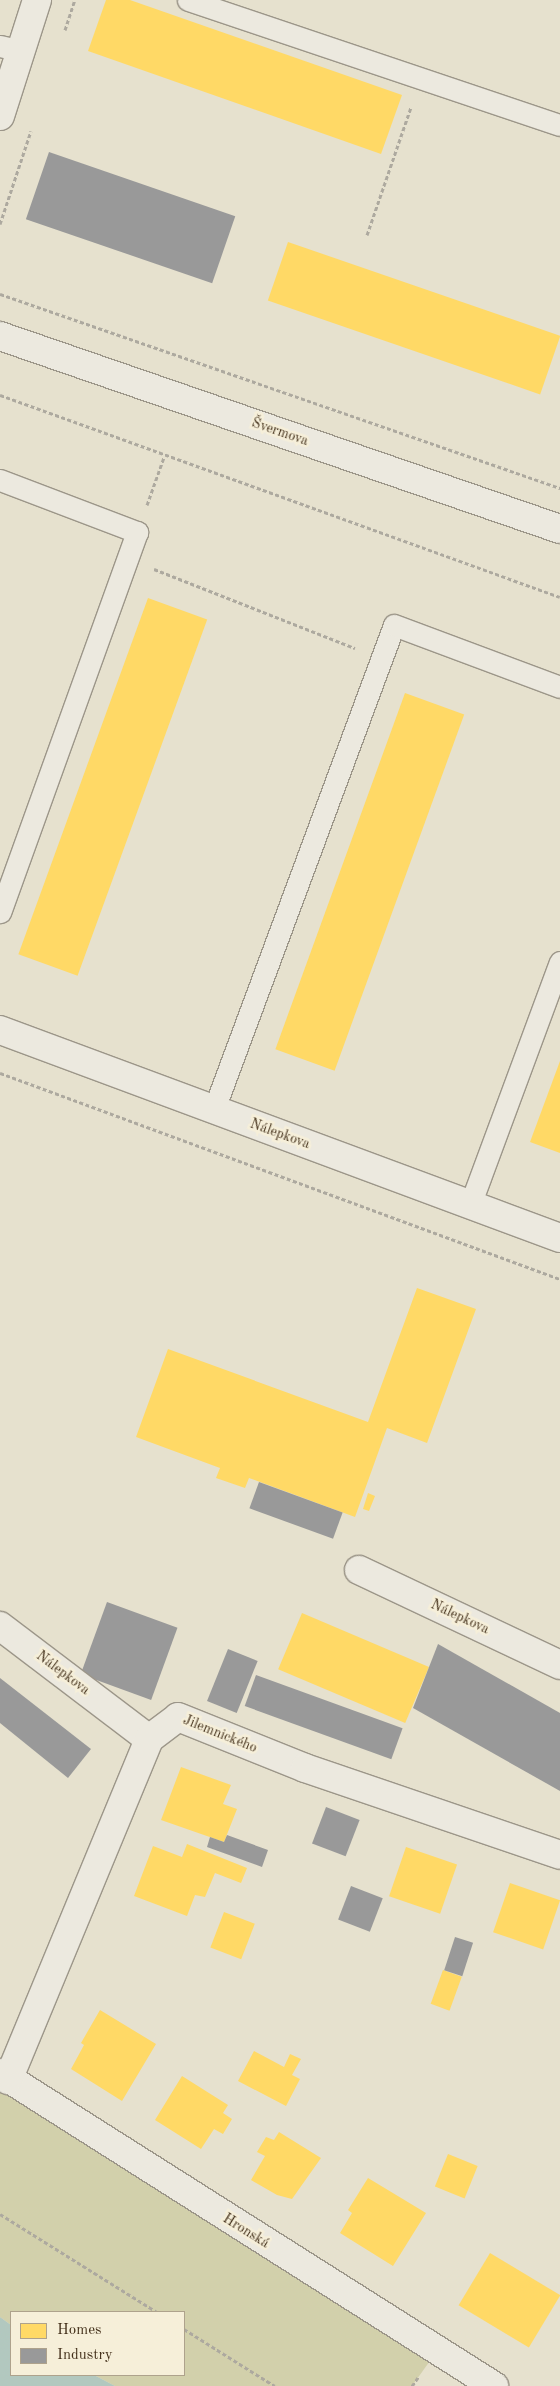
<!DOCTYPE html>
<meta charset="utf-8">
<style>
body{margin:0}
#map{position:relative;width:560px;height:2386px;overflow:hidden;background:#e6e1ce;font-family:"Old Standard TT",serif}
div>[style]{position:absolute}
.green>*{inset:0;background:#d2d0ab}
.water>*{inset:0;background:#b2c8bf}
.homes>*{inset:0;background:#ffd966;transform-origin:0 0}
.industry>*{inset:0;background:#999;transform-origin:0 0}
.path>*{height:3px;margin-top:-1.5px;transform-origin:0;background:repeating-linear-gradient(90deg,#ada99f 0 4px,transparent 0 6.5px)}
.roads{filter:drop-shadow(1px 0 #9c9689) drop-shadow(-1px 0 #9c9689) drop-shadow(0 1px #9c9689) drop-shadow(0 -1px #9c9689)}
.service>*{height:21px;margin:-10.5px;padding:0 10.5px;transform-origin:10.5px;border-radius:10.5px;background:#ece9df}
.minor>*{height:28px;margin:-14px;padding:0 14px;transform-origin:14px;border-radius:14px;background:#ece9df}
.tertiary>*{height:28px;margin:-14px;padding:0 14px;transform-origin:14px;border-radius:14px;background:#ece9df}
span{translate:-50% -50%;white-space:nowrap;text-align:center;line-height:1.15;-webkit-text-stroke:5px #f6efd9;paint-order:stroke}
.street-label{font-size:14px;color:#412e18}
.legend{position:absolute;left:10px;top:2311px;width:175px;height:65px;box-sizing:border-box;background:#f6efd9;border:1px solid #aea28c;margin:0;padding:6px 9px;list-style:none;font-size:15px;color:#412e18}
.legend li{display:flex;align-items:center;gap:10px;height:25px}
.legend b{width:25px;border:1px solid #aea28c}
</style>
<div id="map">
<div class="green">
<i style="clip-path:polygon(0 2073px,437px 2351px,412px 2386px,115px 2386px,94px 2375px,184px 2375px,184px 2312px,11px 2312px,11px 2325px,0 2317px)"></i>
</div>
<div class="water">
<i style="clip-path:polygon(0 2317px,11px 2325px,11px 2375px,94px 2375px,115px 2386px,0 2386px)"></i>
</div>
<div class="homes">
<i style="clip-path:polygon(106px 0,130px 0,402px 95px,381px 154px,88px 51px)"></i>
<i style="left:288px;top:242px;width:288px;height:62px;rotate:19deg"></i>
<i style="left:148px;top:598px;width:63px;height:379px;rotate:20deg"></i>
<i style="left:405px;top:693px;width:63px;height:379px;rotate:20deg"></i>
<i style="clip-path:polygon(560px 1061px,560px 1153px,530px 1142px)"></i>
<i style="clip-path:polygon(417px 1288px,476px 1309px,427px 1443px,387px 1428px,355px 1517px,249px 1478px,245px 1488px,216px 1478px,220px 1468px,136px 1437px,168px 1349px,368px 1422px)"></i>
<i style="clip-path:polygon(368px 1493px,375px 1496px,369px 1511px,363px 1509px)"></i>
<i style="left:302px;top:1613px;width:138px;height:61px;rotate:23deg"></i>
<i style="clip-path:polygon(181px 1767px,231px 1785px,223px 1804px,237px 1809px,224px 1842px,161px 1820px)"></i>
<i style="clip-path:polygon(187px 1844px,247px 1868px,241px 1883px,215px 1873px,205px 1897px,195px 1895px,187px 1916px,134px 1896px,153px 1846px,182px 1857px)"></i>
<i style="left:406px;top:1847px;width:54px;height:52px;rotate:19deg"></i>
<i style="left:510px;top:1883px;width:53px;height:52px;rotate:19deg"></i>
<i style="left:224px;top:1912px;width:33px;height:38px;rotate:21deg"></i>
<i style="left:443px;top:1970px;width:20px;height:36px;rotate:20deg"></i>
<i style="clip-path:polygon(100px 2010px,156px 2044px,122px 2101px,71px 2069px,84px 2045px,81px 2043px)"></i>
<i style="clip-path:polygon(254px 2051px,284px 2067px,290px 2054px,301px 2059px,292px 2075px,300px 2079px,286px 2106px,238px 2081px)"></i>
<i style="clip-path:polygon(182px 2076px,228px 2105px,223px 2113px,232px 2119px,223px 2134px,214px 2129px,201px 2149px,155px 2120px)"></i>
<i style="clip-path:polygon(279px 2132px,321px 2158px,292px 2199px,277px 2195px,251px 2180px,265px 2156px,257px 2152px,266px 2137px,274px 2140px)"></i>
<i style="left:448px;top:2154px;width:32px;height:35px;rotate:22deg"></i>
<i style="clip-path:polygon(368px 2178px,426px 2213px,393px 2266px,340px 2233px,352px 2213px,348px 2210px)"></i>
<i style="left:490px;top:2253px;width:82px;height:61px;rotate:31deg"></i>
</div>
<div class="industry">
<i style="left:49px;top:152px;width:197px;height:71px;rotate:19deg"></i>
<i style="left:259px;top:1482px;width:89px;height:28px;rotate:20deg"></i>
<i style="left:107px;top:1602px;width:75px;height:77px;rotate:20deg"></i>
<i style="clip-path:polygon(438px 1644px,560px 1713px,560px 1791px,413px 1708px)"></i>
<i style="left:228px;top:1649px;width:32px;height:56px;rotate:22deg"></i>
<i style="left:256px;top:1675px;width:156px;height:33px;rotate:20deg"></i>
<i style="clip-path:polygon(0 1678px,91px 1749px,68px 1778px,0 1723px)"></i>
<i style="left:326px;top:1807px;width:36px;height:39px;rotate:21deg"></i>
<i style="clip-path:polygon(227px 1835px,268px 1850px,262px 1867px,207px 1847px,210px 1837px,224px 1842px)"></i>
<i style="left:351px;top:1886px;width:34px;height:36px;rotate:21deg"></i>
<i style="left:455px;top:1937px;width:19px;height:35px;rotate:18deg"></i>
</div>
<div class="path">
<i style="left:65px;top:30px;width:32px;rotate:-72deg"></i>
<i style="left:0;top:224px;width:98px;rotate:-71.6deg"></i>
<i style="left:367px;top:235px;width:135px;rotate:-71deg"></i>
<i style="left:0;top:294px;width:593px;rotate:19.11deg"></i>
<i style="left:0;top:395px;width:595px;rotate:19.84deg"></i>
<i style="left:147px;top:505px;width:51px;rotate:-70.5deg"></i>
<i style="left:154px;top:569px;width:216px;rotate:21.5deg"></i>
<i style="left:0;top:1073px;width:597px;rotate:20.2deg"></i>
<i style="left:0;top:2214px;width:185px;rotate:32deg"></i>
<i style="left:184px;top:2329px;width:107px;rotate:32.1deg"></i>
<i style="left:412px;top:2386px;width:12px;rotate:-55deg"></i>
</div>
<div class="roads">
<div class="service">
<i style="left:188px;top:0;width:392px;rotate:18.6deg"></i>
<i style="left:0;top:46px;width:22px;rotate:13deg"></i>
<i style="left:0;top:480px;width:147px;rotate:20.8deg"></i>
<i style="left:137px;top:532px;width:404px;rotate:109.8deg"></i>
<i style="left:214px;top:1109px;width:516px;rotate:-69.6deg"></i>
<i style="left:394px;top:625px;width:177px;rotate:20.5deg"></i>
<i style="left:470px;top:1205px;width:259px;rotate:-69.7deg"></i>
</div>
<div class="minor">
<i style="left:0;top:116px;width:122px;rotate:-72.3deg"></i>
<i style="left:0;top:1030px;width:597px;rotate:20.38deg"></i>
<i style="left:359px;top:1570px;width:222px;rotate:25.3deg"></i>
<i style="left:0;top:1626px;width:187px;rotate:37.2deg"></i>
<i style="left:0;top:2073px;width:585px;rotate:32.36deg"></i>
<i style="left:8px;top:2080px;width:369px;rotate:-67.5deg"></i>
<i style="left:149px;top:1739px;width:36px;rotate:-37deg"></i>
<i style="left:178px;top:1717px;width:137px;rotate:21.9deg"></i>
<i style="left:305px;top:1768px;width:269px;rotate:18.8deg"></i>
</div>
<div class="tertiary">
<i style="left:0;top:336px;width:592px;rotate:19.02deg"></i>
</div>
</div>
<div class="street-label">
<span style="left:280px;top:432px;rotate:19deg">Švermova</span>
<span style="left:280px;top:1134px;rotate:20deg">Nálepkova</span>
<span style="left:460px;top:1617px;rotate:25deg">Nálepkova</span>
<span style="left:63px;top:1673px;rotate:37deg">Nálepkova</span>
<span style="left:220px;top:1734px;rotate:22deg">Jilemnického</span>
<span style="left:246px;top:2231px;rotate:32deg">Hronská</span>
</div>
<ul class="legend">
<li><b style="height:14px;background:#ffd966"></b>Homes</li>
<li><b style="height:14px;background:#999"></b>Industry</li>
</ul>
</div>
